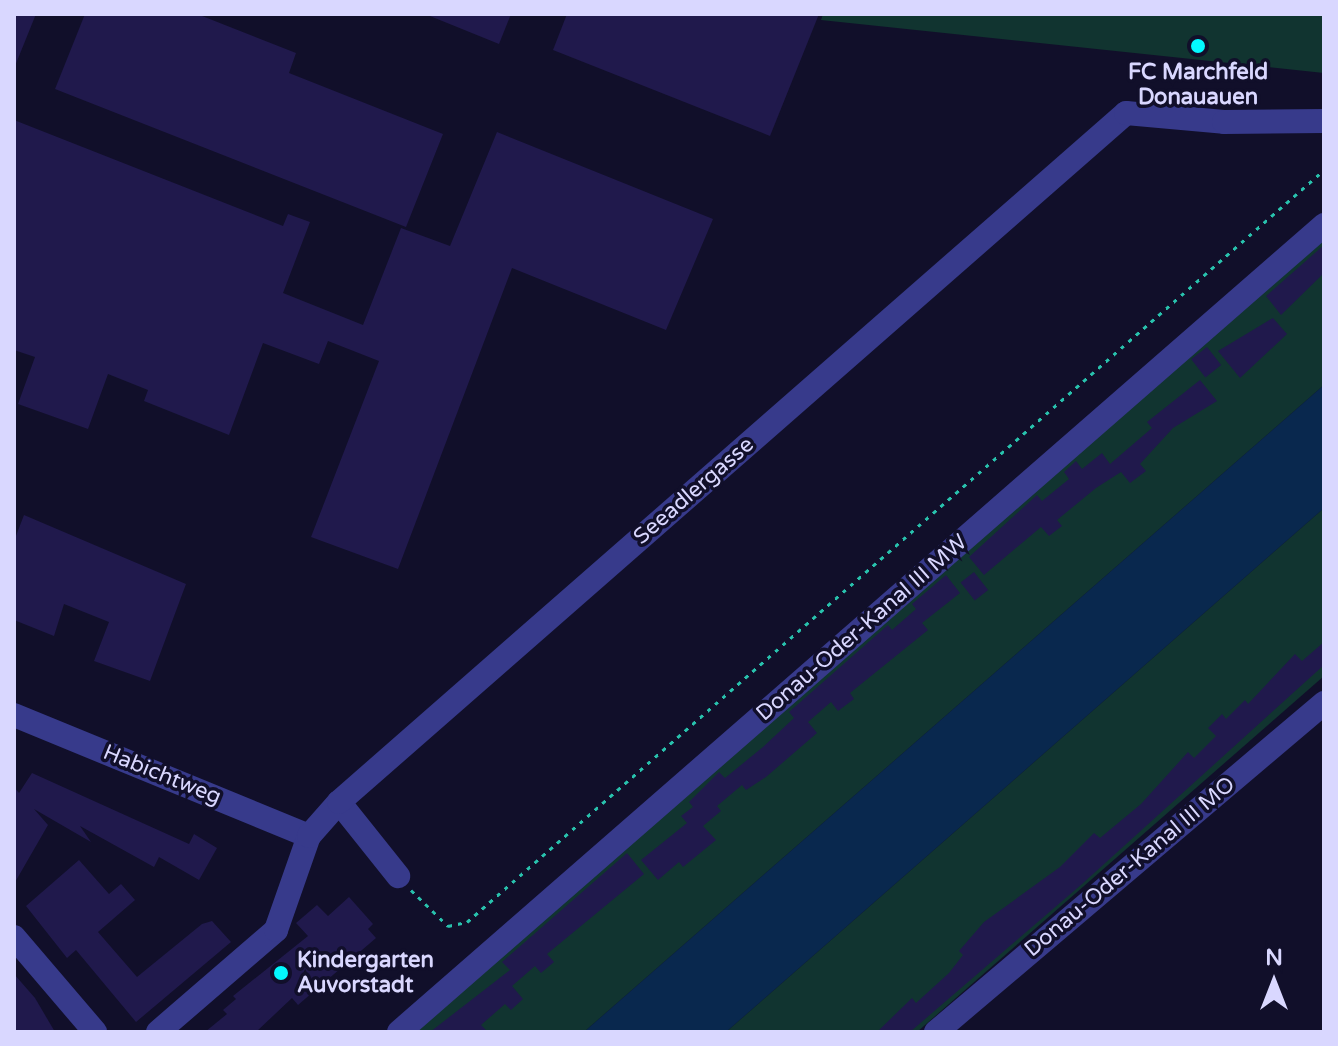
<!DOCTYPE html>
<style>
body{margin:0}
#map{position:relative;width:1338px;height:1046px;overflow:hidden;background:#110f2a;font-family:"Varela Round",sans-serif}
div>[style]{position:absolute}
.green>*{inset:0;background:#113430}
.water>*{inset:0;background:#09284e}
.building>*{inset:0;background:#20194c;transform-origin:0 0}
.path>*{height:3px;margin-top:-1.5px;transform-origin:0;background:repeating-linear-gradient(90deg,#28c2ad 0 4px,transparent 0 10px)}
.minor>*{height:24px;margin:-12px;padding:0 12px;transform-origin:12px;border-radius:12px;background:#373a8b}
.dots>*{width:22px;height:22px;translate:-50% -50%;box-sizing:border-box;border:4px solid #110f2a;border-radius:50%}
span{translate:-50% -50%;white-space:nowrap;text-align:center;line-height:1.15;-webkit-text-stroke:7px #110f2a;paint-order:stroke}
.poi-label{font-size:22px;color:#d9d7ff;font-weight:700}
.left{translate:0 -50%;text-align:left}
.street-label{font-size:22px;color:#d9d7ff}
.frame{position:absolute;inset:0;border:16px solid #d9d7ff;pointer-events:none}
.north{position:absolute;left:1234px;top:942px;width:80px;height:80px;-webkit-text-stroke:6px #110f2a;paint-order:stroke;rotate:0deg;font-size:22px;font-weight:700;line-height:32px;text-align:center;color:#d9d7ff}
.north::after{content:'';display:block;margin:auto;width:28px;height:36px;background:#d9d7ff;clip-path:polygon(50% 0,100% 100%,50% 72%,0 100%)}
</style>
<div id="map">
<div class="green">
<i style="clip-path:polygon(823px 14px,1324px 14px,1324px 73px,821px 20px)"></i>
<i style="clip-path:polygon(1324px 235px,1324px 385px,584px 1032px,411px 1032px)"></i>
<i style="clip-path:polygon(1324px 508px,1324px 676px,917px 1032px,726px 1032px)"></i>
</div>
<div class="water">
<i style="clip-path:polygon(1324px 385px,1324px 508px,726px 1032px,584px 1032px)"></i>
</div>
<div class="building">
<i style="clip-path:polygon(14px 14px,36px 14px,15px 66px,14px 66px)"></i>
<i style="clip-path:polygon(85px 14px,197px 14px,296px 53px,289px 73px,443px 134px,406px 227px,55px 89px)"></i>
<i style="clip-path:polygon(425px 14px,511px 14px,499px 44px)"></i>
<i style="clip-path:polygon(567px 14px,819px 14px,770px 136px,553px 50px)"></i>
<i style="clip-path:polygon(14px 120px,283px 226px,288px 214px,310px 222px,283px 293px,363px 325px,401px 228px,450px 246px,497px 132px,713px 219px,666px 330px,512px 268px,398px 569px,311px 537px,379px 361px,328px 341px,319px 364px,263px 343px,229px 435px,144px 401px,148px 390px,108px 374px,88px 429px,18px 404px,35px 357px,14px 350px)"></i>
<i style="clip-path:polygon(1324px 245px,1324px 273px,1281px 315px,1266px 296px)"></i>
<i style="clip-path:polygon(1273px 318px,1287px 334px,1240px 378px,1218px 351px)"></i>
<i style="left:1207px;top:347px;width:23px;height:20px;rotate:52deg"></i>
<i style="clip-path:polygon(1200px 380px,1217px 401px,1173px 428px,1140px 464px,1146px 471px,1130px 483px,1121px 472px,1096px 488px,1057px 520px,1062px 526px,1049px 536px,1041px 527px,984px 575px,969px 557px,1037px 495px,1042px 501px,1069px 479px,1064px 472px,1076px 461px,1082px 469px,1102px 453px,1110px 464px,1152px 428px,1147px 422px)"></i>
<i style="clip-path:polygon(24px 515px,186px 584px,150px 681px,94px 661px,109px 622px,64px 604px,54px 636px,14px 620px,14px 541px)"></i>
<i style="left:974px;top:572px;width:23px;height:17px;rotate:52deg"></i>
<i style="clip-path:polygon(946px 575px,960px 593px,922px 623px,928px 630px,850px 693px,854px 699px,838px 711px,831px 702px,808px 722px,817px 733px,766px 777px,746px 790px,742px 785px,717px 806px,721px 811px,703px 826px,716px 840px,683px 867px,679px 862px,658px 880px,641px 860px,687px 823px,681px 816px,693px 807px,689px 802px,719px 772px,725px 778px,763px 747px,794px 718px,789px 712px,888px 625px,892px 630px,916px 609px,912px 604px)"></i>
<i style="clip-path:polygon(1324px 642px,1324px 665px,1082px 884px,910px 1032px,877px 1032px,912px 998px,916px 1003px,949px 973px,963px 955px,959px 951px,984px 922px,1060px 867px,1094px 833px,1100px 838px,1141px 804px,1188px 752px,1194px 758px,1216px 736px,1208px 728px,1222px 714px,1226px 719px,1245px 700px,1248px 704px,1295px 654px,1302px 661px)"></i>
<i style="clip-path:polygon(32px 773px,189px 844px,194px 834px,217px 848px,199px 880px,159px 857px,154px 867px,80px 826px,91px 842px,34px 809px,48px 825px,14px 884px,14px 787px,19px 793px)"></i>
<i style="clip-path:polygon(627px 853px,644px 874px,547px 954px,554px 962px,541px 973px,535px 966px,512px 986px,523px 999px,511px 1010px,505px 1004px,481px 1025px,488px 1032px,430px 1032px,510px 970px,502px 962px)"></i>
<i style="clip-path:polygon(79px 860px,109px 894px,121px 884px,135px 900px,98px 932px,137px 977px,202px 924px,212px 921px,231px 942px,136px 1022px,76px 950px,67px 958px,26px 906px)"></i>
<i style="clip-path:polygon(349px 897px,373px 924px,368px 929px,376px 938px,298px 1005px,292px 998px,256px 1032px,205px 1032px,227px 1014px,223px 1010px,236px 999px,233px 996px,308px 936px,296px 923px,317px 905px,328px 916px)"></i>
<i style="clip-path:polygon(14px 974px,35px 998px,55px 1032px,14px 1032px)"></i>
</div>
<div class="path">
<i style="left:411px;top:890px;width:52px;rotate:44.2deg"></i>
<i style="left:448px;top:926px;width:19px;rotate:-12deg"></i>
<i style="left:467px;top:922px;width:1140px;rotate:-41.27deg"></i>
</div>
<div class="minor">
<i style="left:14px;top:715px;width:319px;rotate:22.3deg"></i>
<i style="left:339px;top:802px;width:95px;rotate:51.4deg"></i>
<i style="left:14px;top:937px;width:125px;rotate:49.5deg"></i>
<i style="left:158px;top:1032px;width:156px;rotate:-40.8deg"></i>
<i style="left:276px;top:930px;width:100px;rotate:-70.7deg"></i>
<i style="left:309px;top:836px;width:45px;rotate:-48.6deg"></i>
<i style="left:339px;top:802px;width:1046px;rotate:-41.2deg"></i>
<i style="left:1126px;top:113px;width:98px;rotate:5.2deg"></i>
<i style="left:1224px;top:122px;width:100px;rotate:-0.6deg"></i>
<i style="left:399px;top:1032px;width:1228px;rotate:-41.1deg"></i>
<i style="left:936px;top:1032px;width:509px;rotate:-40.3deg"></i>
</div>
<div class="dots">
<i style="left:1198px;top:46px;background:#03f9ff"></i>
<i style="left:281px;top:973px;background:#03f9ff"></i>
</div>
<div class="poi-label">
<span style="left:1198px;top:85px">FC Marchfeld<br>Donauauen</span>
<span class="left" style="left:297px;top:973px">Kindergarten<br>Auvorstadt</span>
</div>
<div class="street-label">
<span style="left:694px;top:491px;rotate:-41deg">Seeadlergasse</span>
<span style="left:862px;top:628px;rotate:-41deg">Donau-Oder-Kanal III MW</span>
<span style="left:162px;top:775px;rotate:22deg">Habichtweg</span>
<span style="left:1130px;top:867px;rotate:-40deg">Donau-Oder-Kanal III MO</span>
</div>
<div class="frame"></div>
<div class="north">N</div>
</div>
